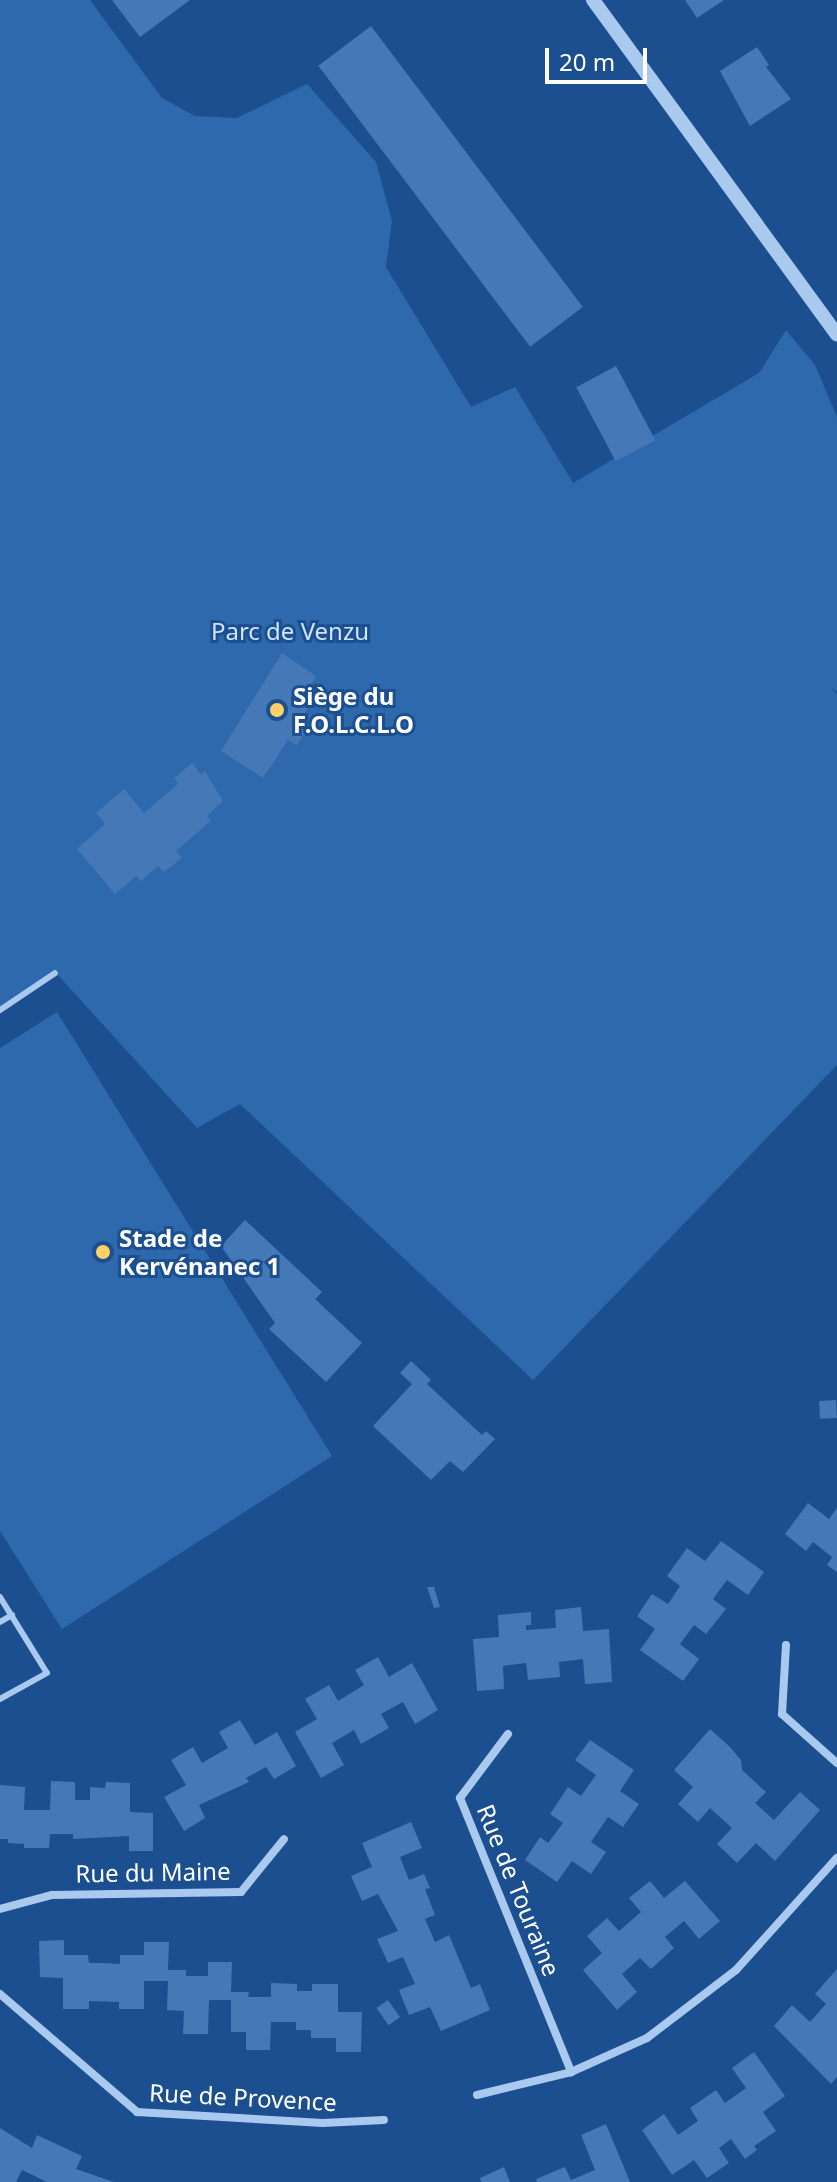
<!DOCTYPE html>
<meta charset="utf-8">
<style>
body{margin:0}
#map{position:relative;width:837px;height:2182px;overflow:hidden;background:#1b4f8f;font-family:"Noto Sans",sans-serif}
div>[style]{position:absolute}
.green>*{inset:0;background:#2e69ad}
.building>*{inset:0;background:#4478b7;transform-origin:0 0}
.service>*{height:6px;margin:-3px;padding:0 3px;transform-origin:3px;border-radius:3px;background:#a9c9ee}
.minor>*{height:8px;margin:-4px;padding:0 4px;transform-origin:4px;border-radius:4px;background:#a9c9ee}
.tertiary>*{height:14px;margin:-7px;padding:0 7px;transform-origin:7px;border-radius:7px;background:#a9c9ee}
.dots>*{width:22px;height:22px;translate:-50% -50%;box-sizing:border-box;border:4px solid #1b4f8f;border-radius:50%}
span{translate:-50% -50%;white-space:nowrap;text-align:center;line-height:1.15;-webkit-text-stroke:6px #1b4f8f;paint-order:stroke}
.park-label{font-size:24px;color:#cfe3fa}
.poi-label{font-size:24px;color:#fff;font-weight:700}
.left{translate:0 -50%;text-align:left}
.street-label{font-size:24px;color:#fff}
.scale{position:absolute;left:545px;top:48px;width:102px;height:36px;box-sizing:border-box;border:4px solid #fff;border-top:0;padding-left:10px;font-size:24px;line-height:28px;white-space:nowrap;color:#fff;-webkit-text-stroke:6px #1b4f8f;paint-order:stroke}
</style>
<div id="map">
<div class="green">
<i style="clip-path:polygon(0 0,90px 0,162px 98px,195px 116px,237px 118px,307px 84px,376px 162px,392px 221px,386px 267px,471px 407px,515px 387px,573px 483px,759px 373px,786px 330px,815px 365px,837px 417px,837px 692px,831px 688px,837px 694px,837px 1065px,533px 1380px,240px 1104px,197px 1128px,56px 973px,0 1010px)"></i>
<i style="clip-path:polygon(57px 1012px,332px 1456px,62px 1629px,0 1531px,0 1048px)"></i>
</div>
<div class="building">
<i style="clip-path:polygon(112px 0,190px 0,140px 37px)"></i>
<i style="clip-path:polygon(685px 0,724px 0,697px 18px)"></i>
<i style="left:371px;top:26px;width:352px;height:66px;rotate:53deg"></i>
<i style="clip-path:polygon(757px 47px,769px 65px,766px 67px,791px 99px,750px 126px,720px 71px)"></i>
<i style="left:616px;top:366px;width:84px;height:45px;rotate:62deg"></i>
<i style="clip-path:polygon(282px 653px,316px 676px,305px 695px,312px 701px,301px 720px,309px 725px,297px 745px,288px 740px,263px 778px,221px 751px)"></i>
<i style="clip-path:polygon(192px 763px,201px 774px,205px 771px,223px 801px,207px 816px,211px 821px,176px 851px,182px 858px,164px 872px,158px 866px,141px 881px,136px 876px,115px 894px,77px 849px,105px 824px,96px 813px,124px 789px,144px 813px,178px 784px,174px 778px)"></i>
<i style="clip-path:polygon(245px 1220px,322px 1292px,315px 1299px,362px 1343px,326px 1382px,269px 1329px,275px 1323px,221px 1246px)"></i>
<i style="clip-path:polygon(411px 1361px,431px 1380px,427px 1384px,482px 1435px,486px 1431px,495px 1439px,463px 1472px,450px 1461px,431px 1480px,373px 1426px,412px 1384px,400px 1373px)"></i>
<i style="left:836px;top:1400px;width:18px;height:17px;rotate:87deg"></i>
<i style="clip-path:polygon(808px 1503px,829px 1519px,837px 1508px,837px 1572px,827px 1565px,832px 1557px,813px 1542px,806px 1551px,785px 1534px)"></i>
<i style="clip-path:polygon(721px 1541px,764px 1572px,748px 1595px,727px 1580px,713px 1599px,726px 1609px,706px 1634px,694px 1625px,680px 1644px,699px 1659px,683px 1681px,640px 1650px,655px 1629px,637px 1616px,652px 1594px,668px 1604px,680px 1586px,667px 1576px,687px 1548px,705px 1561px)"></i>
<i style="clip-path:polygon(427px 1587px,434px 1587px,440px 1607px,434px 1608px)"></i>
<i style="clip-path:polygon(581px 1607px,583px 1631px,609px 1629px,612px 1682px,585px 1684px,583px 1659px,559px 1662px,560px 1677px,528px 1680px,526px 1663px,503px 1666px,504px 1689px,477px 1691px,473px 1639px,499px 1637px,498px 1615px,531px 1612px,531px 1625px,526px 1625px,526px 1630px,556px 1628px,555px 1610px)"></i>
<i style="clip-path:polygon(378px 1657px,389px 1677px,412px 1663px,438px 1710px,415px 1724px,403px 1702px,381px 1714px,389px 1728px,361px 1744px,354px 1730px,332px 1743px,344px 1765px,321px 1778px,295px 1732px,317px 1719px,305px 1699px,329px 1685px,338px 1701px,364px 1685px,355px 1670px)"></i>
<i style="clip-path:polygon(240px 1720px,255px 1745px,277px 1732px,296px 1766px,274px 1779px,266px 1767px,246px 1778px,249px 1782px,199px 1805px,205px 1818px,184px 1831px,164px 1797px,186px 1785px,171px 1760px,193px 1747px,202px 1763px,228px 1748px,219px 1732px)"></i>
<i style="clip-path:polygon(710px 1729px,730px 1747px,741px 1760px,742px 1770px,766px 1792px,755px 1803px,774px 1820px,800px 1792px,820px 1810px,775px 1861px,756px 1843px,737px 1863px,717px 1844px,732px 1828px,710px 1808px,698px 1822px,678px 1804px,693px 1787px,674px 1770px)"></i>
<i style="clip-path:polygon(590px 1740px,634px 1770px,620px 1791px,639px 1804px,623px 1827px,608px 1817px,591px 1842px,606px 1852px,591px 1874px,572px 1861px,557px 1882px,525px 1860px,540px 1837px,548px 1843px,563px 1823px,550px 1814px,568px 1787px,581px 1796px,596px 1775px,575px 1760px)"></i>
<i style="clip-path:polygon(51px 1781px,75px 1782px,75px 1800px,90px 1800px,90px 1787px,105px 1788px,106px 1782px,130px 1783px,130px 1812px,153px 1813px,153px 1851px,129px 1851px,129px 1836px,73px 1839px,73px 1834px,50px 1834px,49px 1848px,24px 1848px,24px 1844px,8px 1843px,8px 1839px,0 1839px,0 1785px,25px 1787px,24px 1810px,50px 1810px)"></i>
<i style="clip-path:polygon(411px 1822px,422px 1848px,400px 1857px,409px 1880px,424px 1874px,430px 1888px,425px 1889px,435px 1915px,425px 1919px,435px 1942px,449px 1935px,471px 1988px,480px 1984px,490px 2010px,441px 2031px,430px 2007px,409px 2015px,399px 1990px,415px 1984px,403px 1957px,388px 1963px,377px 1939px,398px 1931px,378px 1894px,362px 1901px,351px 1876px,372px 1867px,362px 1843px)"></i>
<i style="clip-path:polygon(650px 1881px,664px 1898px,685px 1881px,720px 1921px,699px 1939px,684px 1921px,665px 1937px,674px 1948px,651px 1969px,640px 1958px,622px 1974px,637px 1992px,617px 2010px,583px 1970px,602px 1953px,587px 1936px,607px 1918px,619px 1931px,641px 1912px,629px 1898px)"></i>
<i style="clip-path:polygon(64px 1940px,64px 1955px,88px 1955px,89px 1963px,103px 1963px,120px 1964px,120px 1955px,144px 1955px,144px 1942px,169px 1942px,168px 1970px,186px 1970px,186px 1976px,208px 1976px,208px 1962px,232px 1962px,231px 1992px,249px 1992px,248px 1997px,271px 1997px,271px 1983px,297px 1984px,297px 1991px,312px 1991px,312px 1984px,338px 1984px,338px 2012px,362px 2012px,361px 2052px,336px 2052px,336px 2038px,311px 2038px,311px 2030px,296px 2030px,296px 2022px,271px 2022px,270px 2050px,246px 2050px,246px 2032px,231px 2032px,231px 2000px,209px 2000px,208px 2034px,183px 2034px,184px 2011px,167px 2010px,168px 1981px,144px 1981px,144px 2009px,119px 2009px,119px 2002px,89px 2001px,89px 2009px,63px 2009px,63px 1978px,40px 1977px,39px 1941px)"></i>
<i style="clip-path:polygon(837px 1969px,837px 2077px,831px 2084px,774px 2026px,792px 2005px,810px 2022px,826px 2004px,815px 1994px)"></i>
<i style="left:388px;top:2000px;width:21px;height:14px;rotate:55deg"></i>
<i style="clip-path:polygon(754px 2052px,785px 2096px,763px 2112px,776px 2131px,754px 2146px,757px 2150px,745px 2159px,731px 2139px,719px 2148px,729px 2163px,707px 2178px,694px 2160px,672px 2175px,642px 2130px,664px 2114px,678px 2135px,698px 2121px,690px 2108px,716px 2090px,725px 2103px,746px 2088px,732px 2068px)"></i>
<i style="clip-path:polygon(606px 2124px,630px 2182px,537px 2182px,536px 2179px,565px 2167px,571px 2180px,595px 2170px,581px 2135px)"></i>
<i style="clip-path:polygon(0 2128px,32px 2148px,37px 2135px,82px 2156px,76px 2169px,114px 2182px,47px 2182px,22px 2170px,16px 2182px,0 2182px)"></i>
<i style="clip-path:polygon(504px 2167px,510px 2182px,481px 2182px,480px 2178px)"></i>
</div>
<div class="service">
<i style="left:0;top:1010px;width:66px;rotate:-33.9deg"></i>
<i style="left:0;top:1597px;width:89px;rotate:58.3deg"></i>
<i style="left:47px;top:1673px;width:54px;rotate:151deg"></i>
<i style="left:0;top:1622px;width:14px;rotate:-30deg"></i>
</div>
<div class="minor">
<i style="left:786px;top:1645px;width:69px;rotate:93.3deg"></i>
<i style="left:782px;top:1714px;width:74px;rotate:41.7deg"></i>
<i style="left:508px;top:1734px;width:80px;rotate:126.9deg"></i>
<i style="left:460px;top:1798px;width:296px;rotate:67.9deg"></i>
<i style="left:0;top:1909px;width:54px;rotate:-15.1deg"></i>
<i style="left:52px;top:1895px;width:189px;rotate:-0.9deg"></i>
<i style="left:241px;top:1892px;width:68px;rotate:-50.9deg"></i>
<i style="left:0;top:1994px;width:181px;rotate:40.7deg"></i>
<i style="left:137px;top:2112px;width:186px;rotate:3.4deg"></i>
<i style="left:323px;top:2123px;width:61px;rotate:-2.8deg"></i>
<i style="left:477px;top:2095px;width:97px;rotate:-13.7deg"></i>
<i style="left:571px;top:2072px;width:83px;rotate:-24.1deg"></i>
<i style="left:647px;top:2038px;width:112px;rotate:-37.4deg"></i>
<i style="left:736px;top:1970px;width:151px;rotate:-48deg"></i>
</div>
<div class="tertiary">
<i style="left:593px;top:0;width:414px;rotate:53.9deg"></i>
</div>
<div class="dots">
<i style="left:277px;top:710px;background:#ffd166"></i>
<i style="left:103px;top:1252px;background:#ffd166"></i>
</div>
<div class="park-label">
<span style="left:290px;top:631px">Parc de Venzu</span>
</div>
<div class="poi-label">
<span class="left" style="left:293px;top:710px">Siège du<br>F.O.L.C.L.O</span>
<span class="left" style="left:119px;top:1252px">Stade de<br>Kervénanec 1</span>
</div>
<div class="street-label">
<span style="left:153px;top:1872px;rotate:-1deg">Rue du Maine</span>
<span style="left:519px;top:1890px;rotate:68deg">Rue de Touraine</span>
<span style="left:243px;top:2097px;rotate:3deg">Rue de Provence</span>
</div>
<div class="scale">20 m</div>
</div>
